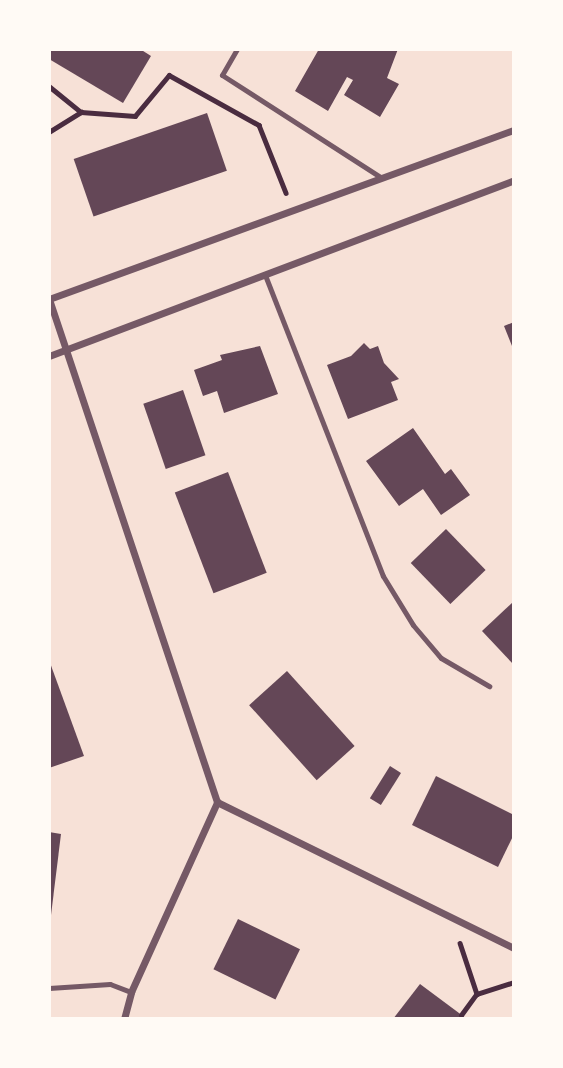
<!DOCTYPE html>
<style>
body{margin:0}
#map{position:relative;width:563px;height:1068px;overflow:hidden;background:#f7e1d7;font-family:"Playfair Display",serif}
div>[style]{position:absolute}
.building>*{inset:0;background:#644757;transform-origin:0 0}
.path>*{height:4.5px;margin:-2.25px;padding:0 2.25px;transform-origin:2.25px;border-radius:2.25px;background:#4a2c40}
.service>*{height:5px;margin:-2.5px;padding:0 2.5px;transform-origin:2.5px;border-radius:2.5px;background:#755966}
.minor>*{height:7px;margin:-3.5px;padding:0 3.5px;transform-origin:3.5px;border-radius:3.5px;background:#755966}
span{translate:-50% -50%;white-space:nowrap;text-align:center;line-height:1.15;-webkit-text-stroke:7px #fffaf5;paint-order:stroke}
.frame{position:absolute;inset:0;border:51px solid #fffaf5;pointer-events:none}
</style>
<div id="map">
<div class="building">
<i style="clip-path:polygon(49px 49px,140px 49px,151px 56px,123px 103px,49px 59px)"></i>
<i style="clip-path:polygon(319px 49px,398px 49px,387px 78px,399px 84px,380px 117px,344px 95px,353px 80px,347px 77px,328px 111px,295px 91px)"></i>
<i style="left:207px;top:113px;width:61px;height:141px;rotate:71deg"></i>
<i style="clip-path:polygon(514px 322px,514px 351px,504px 326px)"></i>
<i style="clip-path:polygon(364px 343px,370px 349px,378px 346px,384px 363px,399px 379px,391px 382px,398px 400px,348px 419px,327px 365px,351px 356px)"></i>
<i style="clip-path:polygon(260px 346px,278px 394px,224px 413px,217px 391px,203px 396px,194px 370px,222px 360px,220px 355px)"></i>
<i style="left:183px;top:390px;width:69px;height:42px;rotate:71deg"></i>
<i style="clip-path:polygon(413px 428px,445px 474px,451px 469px,470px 495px,441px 515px,423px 489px,399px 506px,366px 461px)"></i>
<i style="left:228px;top:472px;width:108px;height:57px;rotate:69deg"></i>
<i style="left:446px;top:529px;width:57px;height:49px;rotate:46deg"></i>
<i style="clip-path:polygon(514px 601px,514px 665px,482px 631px)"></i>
<i style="clip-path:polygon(49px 660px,84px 756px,49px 768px)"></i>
<i style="left:287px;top:671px;width:101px;height:51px;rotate:48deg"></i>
<i style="left:390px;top:766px;width:13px;height:38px;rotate:32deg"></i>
<i style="clip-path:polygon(436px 776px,514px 815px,514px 834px,498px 867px,412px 825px)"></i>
<i style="clip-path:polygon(49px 832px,61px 834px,51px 915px,49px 915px)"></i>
<i style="left:238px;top:919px;width:69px;height:56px;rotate:26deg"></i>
<i style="clip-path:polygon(420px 984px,467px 1019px,393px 1019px)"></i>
</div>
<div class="path">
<i style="left:49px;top:86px;width:41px;rotate:39.1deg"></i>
<i style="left:49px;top:132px;width:38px;rotate:-32deg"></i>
<i style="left:81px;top:112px;width:54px;rotate:4.2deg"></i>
<i style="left:135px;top:116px;width:53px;rotate:-50.3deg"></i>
<i style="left:169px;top:75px;width:103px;rotate:29.1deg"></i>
<i style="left:259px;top:125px;width:73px;rotate:68.3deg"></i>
<i style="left:460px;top:943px;width:54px;rotate:71.6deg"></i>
<i style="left:477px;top:994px;width:26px;rotate:126deg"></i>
<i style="left:477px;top:994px;width:39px;rotate:-18deg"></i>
</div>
<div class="service">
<i style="left:237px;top:49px;width:30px;rotate:120deg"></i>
<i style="left:222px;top:75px;width:190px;rotate:32.8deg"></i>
<i style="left:265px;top:275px;width:323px;rotate:68.6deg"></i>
<i style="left:383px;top:576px;width:57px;rotate:58.5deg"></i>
<i style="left:413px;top:625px;width:43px;rotate:49.7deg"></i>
<i style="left:441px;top:658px;width:56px;rotate:30.3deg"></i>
<i style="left:49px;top:988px;width:61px;rotate:-3.8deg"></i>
<i style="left:110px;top:984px;width:22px;rotate:21deg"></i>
</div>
<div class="minor">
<i style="left:49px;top:299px;width:530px;rotate:71.53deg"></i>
<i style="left:217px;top:802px;width:331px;rotate:26.2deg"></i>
<i style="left:49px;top:299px;width:495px;rotate:-20deg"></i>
<i style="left:49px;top:356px;width:497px;rotate:-20.7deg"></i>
<i style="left:124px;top:1019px;width:28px;rotate:-75deg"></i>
<i style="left:131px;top:992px;width:209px;rotate:-65.6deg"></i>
</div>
<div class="frame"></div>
</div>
